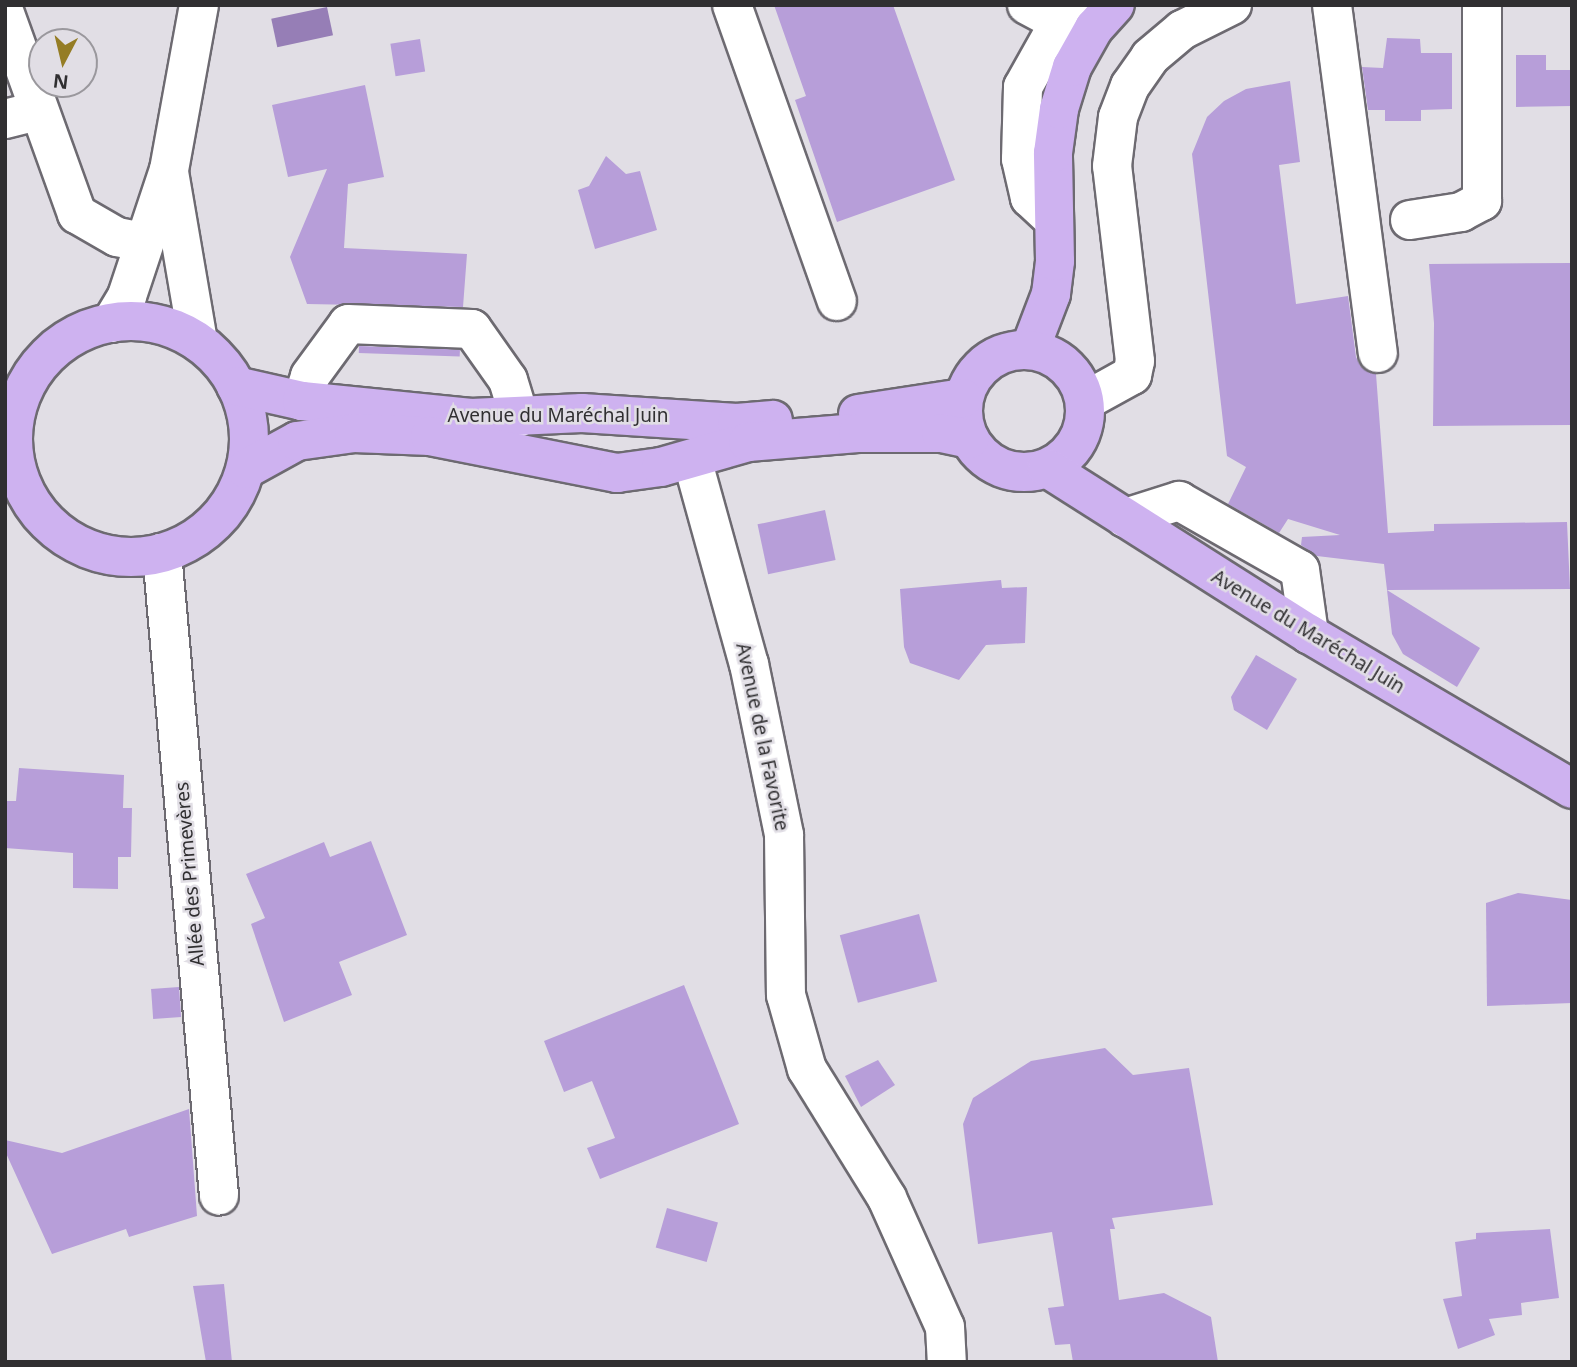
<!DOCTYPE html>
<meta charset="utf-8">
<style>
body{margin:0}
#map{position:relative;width:1577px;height:1367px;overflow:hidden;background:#e1dee5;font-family:"Noto Sans",sans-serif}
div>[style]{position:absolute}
.water>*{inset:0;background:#967eb6;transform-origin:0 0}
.building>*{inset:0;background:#b79ed9;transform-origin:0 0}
.roads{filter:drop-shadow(2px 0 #6d6a71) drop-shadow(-2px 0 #6d6a71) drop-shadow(0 2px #6d6a71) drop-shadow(0 -2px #6d6a71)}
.minor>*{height:38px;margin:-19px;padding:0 19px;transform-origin:19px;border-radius:19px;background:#fff}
.major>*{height:38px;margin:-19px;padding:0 19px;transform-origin:19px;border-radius:19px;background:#ceb2f0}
.major>.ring{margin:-19px;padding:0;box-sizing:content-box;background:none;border:38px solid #ceb2f0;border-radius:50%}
span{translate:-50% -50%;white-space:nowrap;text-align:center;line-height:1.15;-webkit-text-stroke:5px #e1dee5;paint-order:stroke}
.street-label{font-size:19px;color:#302f31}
.frame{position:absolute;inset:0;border:7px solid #302f31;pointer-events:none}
.north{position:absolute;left:28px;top:28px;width:70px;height:70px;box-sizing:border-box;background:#e1dee5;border:2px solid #9a989d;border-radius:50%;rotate:187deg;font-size:19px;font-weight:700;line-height:28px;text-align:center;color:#302f31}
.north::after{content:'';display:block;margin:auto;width:24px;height:32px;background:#957d25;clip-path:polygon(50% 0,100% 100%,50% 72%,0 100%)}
</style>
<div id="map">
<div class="water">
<i style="left:327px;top:7px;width:29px;height:57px;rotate:78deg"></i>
</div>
<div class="building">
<i style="clip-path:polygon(774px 5px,893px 5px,955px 180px,837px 222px,795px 100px,806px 96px)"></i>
<i style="clip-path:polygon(1387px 38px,1420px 39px,1421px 53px,1452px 53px,1452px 109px,1421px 110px,1421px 121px,1385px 121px,1385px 110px,1368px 110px,1362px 67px,1383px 68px)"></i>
<i style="left:420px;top:39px;width:33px;height:30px;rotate:81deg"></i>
<i style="clip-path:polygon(1516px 55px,1546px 55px,1546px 70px,1572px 70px,1572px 106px,1516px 107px)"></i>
<i style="clip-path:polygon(1290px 81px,1300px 162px,1279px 165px,1296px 304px,1348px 296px,1356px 357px,1361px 367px,1376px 374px,1388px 533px,1434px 531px,1434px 524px,1567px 522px,1570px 589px,1387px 590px,1384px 564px,1317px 556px,1301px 545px,1302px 537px,1340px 535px,1288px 519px,1279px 533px,1228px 504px,1246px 467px,1227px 456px,1192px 154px,1207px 117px,1224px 101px,1246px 89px)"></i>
<i style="clip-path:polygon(365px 85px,384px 177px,348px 184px,344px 248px,467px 254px,463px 307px,307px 304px,290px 257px,327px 169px,288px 177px,272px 105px)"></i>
<i style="clip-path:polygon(606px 156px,626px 174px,640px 171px,657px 230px,595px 249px,578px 190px,589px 186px)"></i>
<i style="clip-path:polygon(1572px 263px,1572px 425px,1433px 426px,1434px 323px,1429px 264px)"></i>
<i style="left:359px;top:346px;width:101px;height:7px;rotate:2deg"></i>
<i style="left:825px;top:510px;width:51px;height:69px;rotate:78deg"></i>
<i style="clip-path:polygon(1001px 580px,1002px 588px,1027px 587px,1025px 643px,986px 645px,959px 680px,910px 663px,904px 647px,900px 589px)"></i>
<i style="clip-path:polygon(1387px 590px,1480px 648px,1457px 687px,1403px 654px,1392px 634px)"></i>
<i style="clip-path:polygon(1256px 655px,1297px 679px,1267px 730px,1234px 710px,1231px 697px)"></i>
<i style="clip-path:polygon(19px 768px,124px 775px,123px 808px,132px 808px,131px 857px,118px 857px,118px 889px,73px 888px,73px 853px,5px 848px,7px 801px,16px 801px)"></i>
<i style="clip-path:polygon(371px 841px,407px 935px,339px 962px,352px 995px,284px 1022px,251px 924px,265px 918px,246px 874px,324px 842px,330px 857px)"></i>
<i style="clip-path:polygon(1518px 893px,1572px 900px,1572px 1003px,1487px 1006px,1486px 903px)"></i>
<i style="left:919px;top:914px;width:70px;height:82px;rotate:75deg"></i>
<i style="clip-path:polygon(684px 985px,739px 1124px,600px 1179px,587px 1148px,615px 1138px,592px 1081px,564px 1092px,544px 1041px)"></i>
<i style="left:179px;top:987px;width:30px;height:28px;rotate:86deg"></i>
<i style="clip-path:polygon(1105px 1048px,1133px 1075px,1189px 1068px,1213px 1205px,1112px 1218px,1115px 1229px,1110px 1229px,1119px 1300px,1164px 1293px,1211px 1317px,1218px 1362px,1073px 1362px,1070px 1344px,1055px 1345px,1048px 1308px,1064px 1306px,1052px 1232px,978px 1244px,963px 1124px,973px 1098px,1031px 1061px)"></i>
<i style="clip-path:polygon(878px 1060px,895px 1085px,861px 1107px,845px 1076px)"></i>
<i style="clip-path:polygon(189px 1109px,197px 1216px,129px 1237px,126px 1229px,52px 1254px,5px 1151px,5px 1140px,62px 1153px)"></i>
<i style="left:667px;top:1208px;width:53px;height:41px;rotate:16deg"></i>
<i style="clip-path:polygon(1550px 1229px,1559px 1298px,1521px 1303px,1522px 1315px,1489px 1319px,1495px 1335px,1458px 1349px,1443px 1299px,1462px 1296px,1455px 1242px,1476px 1239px,1476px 1233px)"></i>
<i style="clip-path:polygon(224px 1284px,232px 1362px,206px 1362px,193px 1286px)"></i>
</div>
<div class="roads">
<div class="minor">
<i style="left:732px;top:5px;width:314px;rotate:70.5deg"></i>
<i style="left:1027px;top:5px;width:34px;rotate:28deg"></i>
<i style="left:1332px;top:5px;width:351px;rotate:82.5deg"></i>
<i style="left:5px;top:14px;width:213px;rotate:70.2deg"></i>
<i style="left:77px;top:214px;width:46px;rotate:29.9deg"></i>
<i style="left:117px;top:237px;width:26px;rotate:11deg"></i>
<i style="left:5px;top:119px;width:34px;rotate:-14deg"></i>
<i style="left:169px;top:172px;width:172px;rotate:80.3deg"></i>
<i style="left:1054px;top:220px;width:33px;rotate:-137deg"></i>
<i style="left:1030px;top:198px;width:40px;rotate:-103deg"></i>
<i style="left:1021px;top:159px;width:72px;rotate:-88.4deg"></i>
<i style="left:1023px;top:87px;width:94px;rotate:-60.7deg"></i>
<i style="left:1410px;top:220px;width:52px;rotate:-8.9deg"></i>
<i style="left:1461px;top:212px;width:24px;rotate:-28deg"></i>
<i style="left:1482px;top:201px;width:196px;rotate:-90deg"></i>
<i style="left:111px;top:323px;width:31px;rotate:-59deg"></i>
<i style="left:127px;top:296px;width:133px;rotate:-71.6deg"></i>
<i style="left:169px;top:170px;width:168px;rotate:-79.7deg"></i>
<i style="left:302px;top:401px;width:26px;rotate:-72deg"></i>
<i style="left:310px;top:376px;width:64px;rotate:-53.8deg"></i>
<i style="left:348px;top:324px;width:124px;rotate:2.3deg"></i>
<i style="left:472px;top:329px;width:62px;rotate:54.8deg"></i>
<i style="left:508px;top:380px;width:39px;rotate:73deg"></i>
<i style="left:1085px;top:401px;width:54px;rotate:-29deg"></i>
<i style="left:1132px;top:375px;width:14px;rotate:-78deg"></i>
<i style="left:1135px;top:361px;width:196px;rotate:-96.7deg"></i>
<i style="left:1112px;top:166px;width:49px;rotate:-83deg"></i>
<i style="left:1118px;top:117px;width:33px;rotate:-69deg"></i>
<i style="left:1130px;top:86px;width:35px;rotate:-55deg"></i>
<i style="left:1150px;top:57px;width:42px;rotate:-40.2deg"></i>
<i style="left:1182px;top:30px;width:56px;rotate:-26.6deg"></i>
<i style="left:692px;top:459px;width:213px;rotate:74.5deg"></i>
<i style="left:749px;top:664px;width:175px;rotate:78.4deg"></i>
<i style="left:784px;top:835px;width:160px;rotate:89.3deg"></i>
<i style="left:786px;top:995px;width:77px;rotate:74.2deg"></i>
<i style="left:807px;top:1069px;width:152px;rotate:58.2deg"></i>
<i style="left:887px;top:1198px;width:141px;rotate:65.8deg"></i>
<i style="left:945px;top:1327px;width:35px;rotate:87deg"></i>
<i style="left:1125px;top:518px;width:57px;rotate:-17.5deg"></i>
<i style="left:1179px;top:501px;width:139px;rotate:29.7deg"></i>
<i style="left:1300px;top:570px;width:65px;rotate:82deg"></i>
<i style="left:162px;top:553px;width:645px;rotate:84.93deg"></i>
</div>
<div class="major">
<i class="ring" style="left:13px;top:321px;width:198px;height:198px"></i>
<i style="left:1030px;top:349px;width:59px;rotate:-69.1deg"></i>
<i style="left:1051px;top:294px;width:33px;rotate:-83deg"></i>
<i style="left:1055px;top:261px;width:108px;rotate:-91.1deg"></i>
<i style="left:1053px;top:153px;width:44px;rotate:-82.2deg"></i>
<i style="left:1059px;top:109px;width:44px;rotate:-72.8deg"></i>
<i style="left:1072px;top:67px;width:45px;rotate:-60.6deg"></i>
<i style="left:1094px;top:28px;width:31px;rotate:-48deg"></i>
<i class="ring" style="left:963px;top:350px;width:84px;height:84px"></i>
<i style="left:236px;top:386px;width:68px;rotate:12.8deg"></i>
<i style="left:302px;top:401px;width:170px;rotate:5.7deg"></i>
<i style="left:471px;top:418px;width:111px;rotate:-2.6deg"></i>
<i style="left:582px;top:413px;width:155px;rotate:3.7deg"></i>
<i style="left:737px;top:423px;width:36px;rotate:-5deg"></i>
<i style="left:858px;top:414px;width:106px;rotate:-8.7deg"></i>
<i style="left:1047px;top:468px;width:310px;rotate:32.4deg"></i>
<i style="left:1309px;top:634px;width:305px;rotate:30.5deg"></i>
<i style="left:246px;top:469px;width:58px;rotate:-28.8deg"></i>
<i style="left:297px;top:441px;width:58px;rotate:-8deg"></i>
<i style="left:354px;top:433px;width:76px;rotate:2.3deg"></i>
<i style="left:430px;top:436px;width:191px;rotate:11.2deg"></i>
<i style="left:617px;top:473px;width:44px;rotate:-7.8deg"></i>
<i style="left:661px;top:467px;width:91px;rotate:-16deg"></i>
<i style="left:748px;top:442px;width:110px;rotate:-4.7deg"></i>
<i style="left:858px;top:433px;width:83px"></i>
<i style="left:941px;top:433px;width:29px;rotate:12deg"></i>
</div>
</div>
<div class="street-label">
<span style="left:558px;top:416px">Avenue du Maréchal Juin</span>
<span style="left:1308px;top:632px;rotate:31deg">Avenue du Maréchal Juin</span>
<span style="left:762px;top:737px;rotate:78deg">Avenue de la Favorite</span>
<span style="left:190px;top:874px;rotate:-95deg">Allée des Primevères</span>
</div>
<div class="frame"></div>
<div class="north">N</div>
</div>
